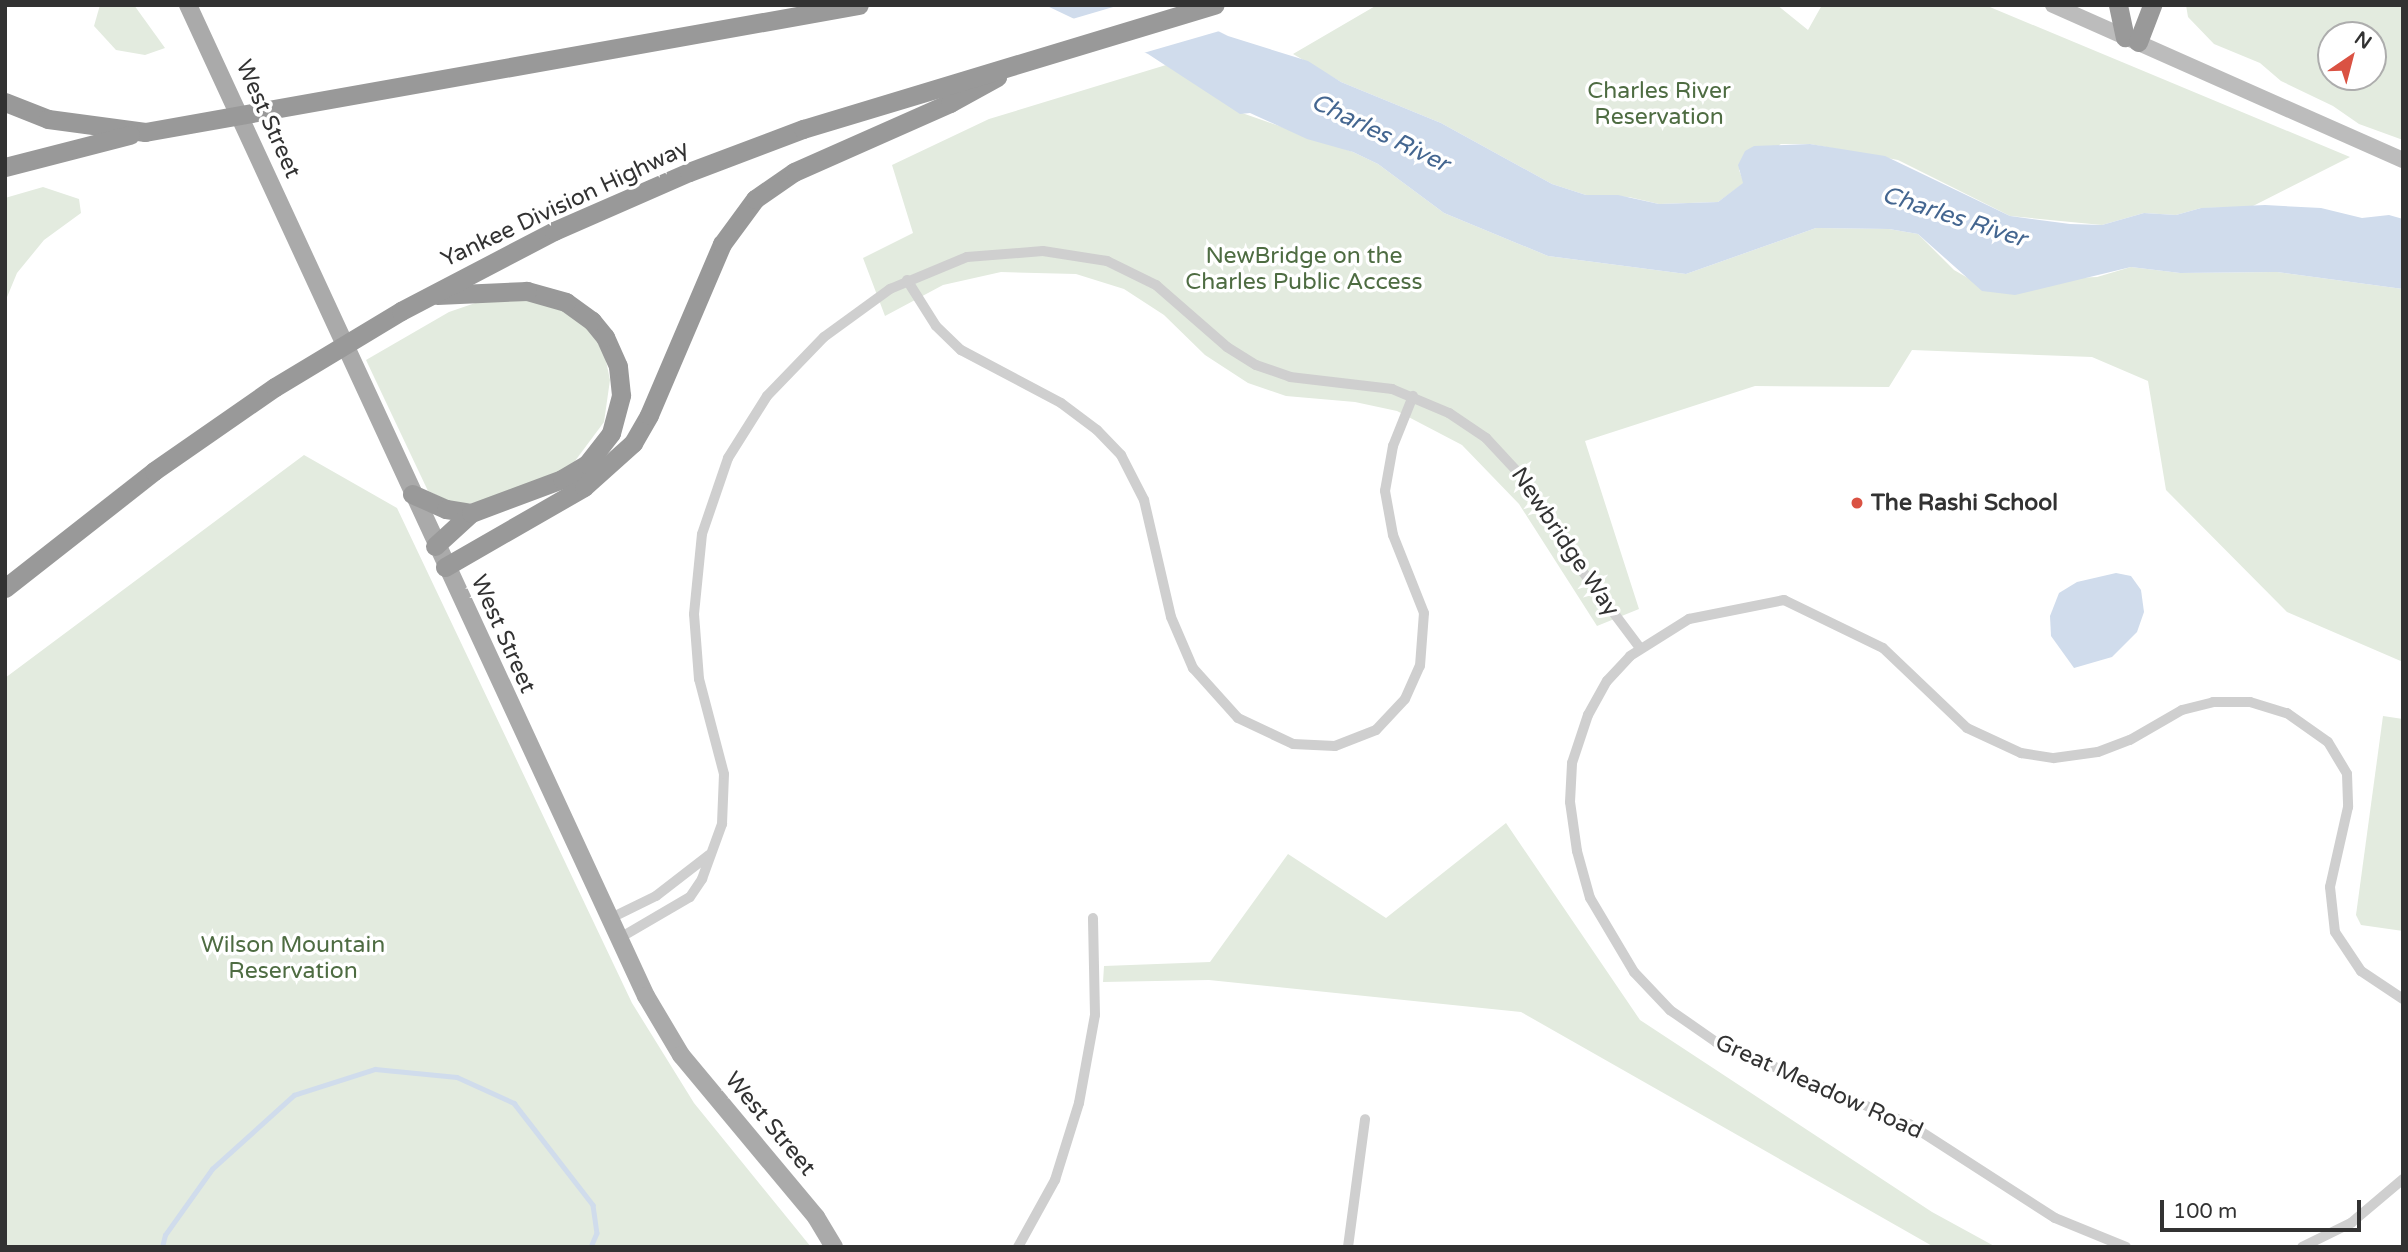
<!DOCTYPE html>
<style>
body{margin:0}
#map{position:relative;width:2408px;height:1252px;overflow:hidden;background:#fff;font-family:"Varela Round",sans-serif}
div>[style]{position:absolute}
.green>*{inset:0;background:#e3ebdf}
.water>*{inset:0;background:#d0dcec}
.pier>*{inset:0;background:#fff}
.stream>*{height:4.5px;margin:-2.25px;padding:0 2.25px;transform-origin:2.25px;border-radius:2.25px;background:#d0dcec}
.street>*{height:10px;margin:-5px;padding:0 5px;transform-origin:5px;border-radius:5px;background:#cfcfcf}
.secondary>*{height:16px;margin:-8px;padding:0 8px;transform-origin:8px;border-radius:8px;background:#bcbcbc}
.primary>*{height:18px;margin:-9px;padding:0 9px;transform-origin:9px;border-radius:9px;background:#aaa}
.highway>*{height:19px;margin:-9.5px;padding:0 9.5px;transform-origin:9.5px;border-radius:9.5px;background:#999}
.dots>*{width:19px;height:19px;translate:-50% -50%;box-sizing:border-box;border:4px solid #fff;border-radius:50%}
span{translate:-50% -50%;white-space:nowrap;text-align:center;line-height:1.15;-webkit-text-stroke:7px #fff;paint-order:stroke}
.park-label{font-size:23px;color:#4e6c42}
.street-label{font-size:23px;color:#323232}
.poi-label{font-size:23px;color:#323232;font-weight:700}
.left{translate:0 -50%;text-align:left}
.water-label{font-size:24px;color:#446690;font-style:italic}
.frame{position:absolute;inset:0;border:7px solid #323232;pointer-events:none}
.north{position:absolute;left:2317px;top:21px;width:70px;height:70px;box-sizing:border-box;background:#fff;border:2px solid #adadad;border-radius:50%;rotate:35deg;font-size:19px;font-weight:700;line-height:28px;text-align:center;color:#323232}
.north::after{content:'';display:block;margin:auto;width:24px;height:32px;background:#da5243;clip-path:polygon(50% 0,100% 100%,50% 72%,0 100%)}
.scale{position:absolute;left:2160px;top:1200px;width:201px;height:32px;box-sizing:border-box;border:4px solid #323232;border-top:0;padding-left:9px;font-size:21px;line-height:24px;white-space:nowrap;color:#323232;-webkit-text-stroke:5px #fff;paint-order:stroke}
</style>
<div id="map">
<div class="green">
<i style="clip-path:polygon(100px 5px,134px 5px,165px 48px,145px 55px,116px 50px,94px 26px)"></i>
<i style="clip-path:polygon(1377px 5px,1777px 5px,1808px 30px,1822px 5px,1985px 5px,2350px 157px,2251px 207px,2201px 208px,2176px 215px,2144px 213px,2102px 225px,2010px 216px,1898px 160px,1810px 144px,1781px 144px,1739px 170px,1744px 183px,1718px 202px,1659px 204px,1629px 197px,1586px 195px,1552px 184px,1441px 123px,1341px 82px,1293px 54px)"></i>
<i style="clip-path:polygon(evenodd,2186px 5px,2403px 5px,2403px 140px,2359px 124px,2333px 106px,2281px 81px,2260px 63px,2214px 44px,2188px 17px,2186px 5px,2331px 35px,2373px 35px,2373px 77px,2331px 77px,2331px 35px)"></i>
<i style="clip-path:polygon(1166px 65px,1242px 113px,1353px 152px,1378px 164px,1444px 213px,1548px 256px,1686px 274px,1816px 228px,1889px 229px,1918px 234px,1954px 270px,1975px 282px,2097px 277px,2131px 267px,2180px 273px,2277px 272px,2403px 289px,2403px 662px,2287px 612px,2166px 490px,2148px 381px,2092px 357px,1912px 350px,1889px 387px,1755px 386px,1585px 441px,1639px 609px,1597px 626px,1519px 504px,1462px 445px,1397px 411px,1355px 402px,1286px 396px,1248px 383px,1205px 355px,1164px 315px,1124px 289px,1076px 274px,1001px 272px,943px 285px,885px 316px,863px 258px,913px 233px,892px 165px,989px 119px)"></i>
<i style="clip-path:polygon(43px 187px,79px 199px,81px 213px,44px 240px,17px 273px,5px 302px,5px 198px)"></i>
<i style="clip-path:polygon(516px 298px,542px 302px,570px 313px,592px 333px,605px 356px,610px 380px,604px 422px,575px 461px,557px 473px,480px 502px,458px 505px,428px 491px,366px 360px,449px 312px,484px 300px)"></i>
<i style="clip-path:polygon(304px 455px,397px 508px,632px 1003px,694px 1103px,811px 1247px,5px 1247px,5px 678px)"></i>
<i style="clip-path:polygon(2383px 716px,2403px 719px,2403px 931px,2361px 925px,2356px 915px)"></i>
<i style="clip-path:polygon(1506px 823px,1640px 1020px,1932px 1212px,1996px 1247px,1934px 1247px,1521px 1012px,1209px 980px,1103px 982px,1104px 966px,1210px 962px,1288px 854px,1386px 918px)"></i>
</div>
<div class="water">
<i style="clip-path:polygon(1045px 5px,1166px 5px,1228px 36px,1308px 61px,1341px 82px,1441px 123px,1552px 184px,1586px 195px,1618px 195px,1659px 204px,1718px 202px,1743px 183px,1738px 165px,1745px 151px,1754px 146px,1810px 144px,1885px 156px,2010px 216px,2070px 224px,2102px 225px,2144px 213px,2176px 215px,2201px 208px,2265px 205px,2321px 208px,2362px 218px,2389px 215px,2403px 219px,2403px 289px,2277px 272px,2180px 273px,2131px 267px,2015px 295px,1982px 291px,1918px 234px,1889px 229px,1816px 228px,1686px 274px,1548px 256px,1444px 213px,1378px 164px,1353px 152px,1307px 139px,1250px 113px,1240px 114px,1148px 54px)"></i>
<i style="clip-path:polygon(2116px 573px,2131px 576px,2141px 590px,2144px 612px,2137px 632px,2112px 657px,2074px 668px,2051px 636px,2050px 616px,2059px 593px,2077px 582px)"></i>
</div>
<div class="pier">
<i style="clip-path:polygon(1120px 5px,1173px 5px,1223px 30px,1140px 54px,1069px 20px)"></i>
</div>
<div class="stream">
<i style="left:162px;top:1247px;width:12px;rotate:-76deg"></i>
<i style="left:165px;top:1235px;width:81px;rotate:-54.5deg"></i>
<i style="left:212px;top:1169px;width:110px;rotate:-42.1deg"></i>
<i style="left:294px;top:1095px;width:85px;rotate:-17.8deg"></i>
<i style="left:375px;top:1069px;width:82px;rotate:5.6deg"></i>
<i style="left:457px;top:1077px;width:63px;rotate:24.5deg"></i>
<i style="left:514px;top:1103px;width:129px;rotate:52.2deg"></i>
<i style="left:593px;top:1205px;width:28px;rotate:82deg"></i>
<i style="left:597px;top:1233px;width:15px;rotate:113deg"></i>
</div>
<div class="street">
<i style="left:907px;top:280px;width:54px;rotate:57.8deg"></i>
<i style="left:936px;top:326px;width:35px;rotate:44deg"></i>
<i style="left:961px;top:350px;width:113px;rotate:27.9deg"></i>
<i style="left:1061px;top:403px;width:45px;rotate:36.9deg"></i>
<i style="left:1097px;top:430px;width:35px;rotate:46deg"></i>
<i style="left:1121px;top:455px;width:51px;rotate:62.9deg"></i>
<i style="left:1144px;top:500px;width:120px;rotate:77deg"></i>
<i style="left:1171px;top:617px;width:56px;rotate:66.7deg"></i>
<i style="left:1193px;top:668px;width:67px;rotate:48deg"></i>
<i style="left:1238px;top:718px;width:61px;rotate:25.3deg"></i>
<i style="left:1293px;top:744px;width:42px;rotate:2.7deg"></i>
<i style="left:1335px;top:746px;width:44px;rotate:-21.3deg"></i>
<i style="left:1376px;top:730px;width:42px;rotate:-46.9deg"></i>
<i style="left:1405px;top:699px;width:36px;rotate:-66deg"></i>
<i style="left:1420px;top:666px;width:53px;rotate:-85.7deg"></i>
<i style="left:1424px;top:613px;width:84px;rotate:-111.7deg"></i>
<i style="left:1393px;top:535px;width:45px;rotate:-100.3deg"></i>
<i style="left:1385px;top:491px;width:46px;rotate:-79.9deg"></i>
<i style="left:1393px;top:446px;width:54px;rotate:-68.2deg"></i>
<i style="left:609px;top:919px;width:52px;rotate:-26.1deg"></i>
<i style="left:656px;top:896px;width:67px;rotate:-37.7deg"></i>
<i style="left:618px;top:939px;width:83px;rotate:-30.3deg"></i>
<i style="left:690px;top:897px;width:22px;rotate:-56deg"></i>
<i style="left:702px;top:879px;width:59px;rotate:-70deg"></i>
<i style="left:722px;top:824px;width:50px;rotate:-87.7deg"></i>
<i style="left:724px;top:774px;width:98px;rotate:-104.7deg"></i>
<i style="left:699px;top:679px;width:65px;rotate:-94.4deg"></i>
<i style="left:694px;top:614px;width:80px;rotate:-84.3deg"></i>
<i style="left:702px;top:534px;width:80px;rotate:-71.1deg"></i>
<i style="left:728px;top:458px;width:73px;rotate:-57.8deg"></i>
<i style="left:767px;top:396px;width:82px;rotate:-46deg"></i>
<i style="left:824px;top:337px;width:82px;rotate:-36deg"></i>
<i style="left:890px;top:289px;width:83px;rotate:-22.6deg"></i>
<i style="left:967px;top:257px;width:76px;rotate:-4.5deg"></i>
<i style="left:1043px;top:251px;width:65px;rotate:8.9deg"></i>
<i style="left:1107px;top:261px;width:55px;rotate:26.1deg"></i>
<i style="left:1156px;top:285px;width:94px;rotate:41.1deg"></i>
<i style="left:1227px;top:347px;width:34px;rotate:32deg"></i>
<i style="left:1256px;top:365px;width:36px;rotate:19deg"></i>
<i style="left:1290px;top:377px;width:103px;rotate:6.7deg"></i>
<i style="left:1392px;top:389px;width:62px;rotate:22.8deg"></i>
<i style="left:1449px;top:413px;width:45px;rotate:34deg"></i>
<i style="left:1486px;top:438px;width:59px;rotate:47.1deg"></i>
<i style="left:1526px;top:481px;width:107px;rotate:57.9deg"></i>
<i style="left:1583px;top:572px;width:95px;rotate:53.1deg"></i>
<i style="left:1018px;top:1247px;width:77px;rotate:-61.1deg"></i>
<i style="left:1055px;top:1180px;width:81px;rotate:-72.7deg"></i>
<i style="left:1079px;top:1103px;width:89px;rotate:-79.7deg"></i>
<i style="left:1095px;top:1015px;width:97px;rotate:-91.2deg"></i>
<i style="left:1348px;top:1247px;width:129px;rotate:-82.4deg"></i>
<i style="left:2126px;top:1247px;width:77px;rotate:-157.8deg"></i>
<i style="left:2055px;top:1218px;width:174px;rotate:-147.2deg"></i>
<i style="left:1909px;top:1124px;width:210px;rotate:-157deg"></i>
<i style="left:1716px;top:1042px;width:56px;rotate:-145.2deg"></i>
<i style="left:1670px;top:1010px;width:52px;rotate:-133.5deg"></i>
<i style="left:1634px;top:972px;width:86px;rotate:-120.7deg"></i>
<i style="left:1590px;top:898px;width:49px;rotate:-105.5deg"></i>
<i style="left:1577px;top:851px;width:49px;rotate:-98.1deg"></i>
<i style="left:1570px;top:802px;width:39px;rotate:-87deg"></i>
<i style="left:1572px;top:763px;width:51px;rotate:-71.6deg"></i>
<i style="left:1588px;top:715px;width:39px;rotate:-61deg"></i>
<i style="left:1607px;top:681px;width:34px;rotate:-47deg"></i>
<i style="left:1630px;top:656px;width:70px;rotate:-32.1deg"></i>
<i style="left:1689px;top:619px;width:97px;rotate:-11.3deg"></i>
<i style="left:1784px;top:600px;width:110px;rotate:25.9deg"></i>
<i style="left:1883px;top:648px;width:116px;rotate:43.6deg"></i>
<i style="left:1967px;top:728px;width:60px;rotate:24.8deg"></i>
<i style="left:2021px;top:753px;width:33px;rotate:9deg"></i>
<i style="left:2054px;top:758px;width:44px;rotate:-7.8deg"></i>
<i style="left:2098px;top:752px;width:34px;rotate:-21deg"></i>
<i style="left:2130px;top:740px;width:60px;rotate:-30deg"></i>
<i style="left:2182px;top:710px;width:32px;rotate:-14deg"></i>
<i style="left:2213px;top:702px;width:37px"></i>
<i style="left:2250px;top:702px;width:39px;rotate:17deg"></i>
<i style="left:2287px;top:713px;width:50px;rotate:35.3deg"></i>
<i style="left:2328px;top:742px;width:37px;rotate:59deg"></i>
<i style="left:2347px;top:774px;width:33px;rotate:88deg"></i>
<i style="left:2348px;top:807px;width:82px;rotate:102.7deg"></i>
<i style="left:2330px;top:887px;width:45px;rotate:83.7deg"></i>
<i style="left:2335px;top:932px;width:47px;rotate:56.3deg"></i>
<i style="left:2361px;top:971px;width:50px;rotate:33.7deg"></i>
<i style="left:2302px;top:1247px;width:55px;rotate:-26.1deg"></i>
<i style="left:2351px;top:1223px;width:68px;rotate:-40.2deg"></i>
</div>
<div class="secondary">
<i style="left:2053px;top:5px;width:383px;rotate:23.9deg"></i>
</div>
<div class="primary">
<i style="left:188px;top:5px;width:1092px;rotate:65.2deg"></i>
<i style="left:646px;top:996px;width:69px;rotate:59.3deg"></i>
<i style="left:681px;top:1055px;width:211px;rotate:50.2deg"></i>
<i style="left:816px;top:1217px;width:35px;rotate:59deg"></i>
</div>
<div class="highway">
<i style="left:2118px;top:5px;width:33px;rotate:78deg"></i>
<i style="left:2138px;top:42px;width:40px;rotate:-69deg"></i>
<i style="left:5px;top:102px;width:46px;rotate:21.6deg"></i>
<i style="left:48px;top:119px;width:98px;rotate:7.6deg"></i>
<i style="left:145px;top:132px;width:725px;rotate:-10.09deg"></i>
<i style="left:5px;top:167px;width:129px;rotate:-14.4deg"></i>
<i style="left:412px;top:494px;width:37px;rotate:24deg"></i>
<i style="left:446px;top:509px;width:25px;rotate:9deg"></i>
<i style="left:435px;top:546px;width:49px;rotate:-42.5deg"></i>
<i style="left:471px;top:513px;width:97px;rotate:-20.5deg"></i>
<i style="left:562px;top:479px;width:29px;rotate:-31deg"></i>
<i style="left:587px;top:464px;width:39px;rotate:-52deg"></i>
<i style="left:611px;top:433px;width:39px;rotate:-75deg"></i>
<i style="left:621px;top:395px;width:29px;rotate:-96deg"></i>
<i style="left:618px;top:366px;width:32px;rotate:-114deg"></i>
<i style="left:605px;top:337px;width:21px;rotate:-129deg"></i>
<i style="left:592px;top:321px;width:32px;rotate:-144deg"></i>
<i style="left:566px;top:302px;width:41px;rotate:-164.2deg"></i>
<i style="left:527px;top:291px;width:90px;rotate:177.5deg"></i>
<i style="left:445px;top:567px;width:160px;rotate:-29.9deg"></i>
<i style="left:584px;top:487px;width:66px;rotate:-41.9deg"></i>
<i style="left:633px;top:443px;width:32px;rotate:-60deg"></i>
<i style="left:649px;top:415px;width:186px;rotate:-66.9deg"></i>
<i style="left:722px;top:244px;width:56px;rotate:-53.7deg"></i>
<i style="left:755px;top:199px;width:47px;rotate:-34.7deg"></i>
<i style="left:794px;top:172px;width:171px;rotate:-23.9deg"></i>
<i style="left:950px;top:103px;width:54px;rotate:-29deg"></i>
<i style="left:5px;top:588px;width:189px;rotate:-38.1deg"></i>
<i style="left:154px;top:471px;width:147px;rotate:-34.8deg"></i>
<i style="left:275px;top:387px;width:147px;rotate:-31.1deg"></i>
<i style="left:401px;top:311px;width:173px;rotate:-27.6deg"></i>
<i style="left:554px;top:231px;width:147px;rotate:-23.6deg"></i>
<i style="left:689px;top:172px;width:122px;rotate:-20.7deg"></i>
<i style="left:803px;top:129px;width:430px;rotate:-16.8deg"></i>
</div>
<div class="dots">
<i style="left:1857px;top:503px;background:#da5243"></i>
</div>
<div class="park-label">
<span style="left:1659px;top:104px">Charles River<br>Reservation</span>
<span style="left:1304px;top:269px">NewBridge on the<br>Charles Public Access</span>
<span style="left:293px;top:958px">Wilson Mountain<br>Reservation</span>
</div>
<div class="street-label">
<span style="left:268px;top:119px;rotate:66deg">West Street</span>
<span style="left:565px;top:204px;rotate:-25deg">Yankee Division Highway</span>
<span style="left:1565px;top:542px;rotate:56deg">Newbridge Way</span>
<span style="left:503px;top:634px;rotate:66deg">West Street</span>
<span style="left:1819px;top:1087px;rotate:24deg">Great Meadow Road</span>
<span style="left:770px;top:1124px;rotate:50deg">West Street</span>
</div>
<div class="poi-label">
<span class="left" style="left:1871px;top:503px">The Rashi School</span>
</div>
<div class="water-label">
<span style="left:1380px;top:133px;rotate:26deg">Charles River</span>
<span style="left:1954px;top:217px;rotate:18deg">Charles River</span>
</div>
<div class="frame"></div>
<div class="north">N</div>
<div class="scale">100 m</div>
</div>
